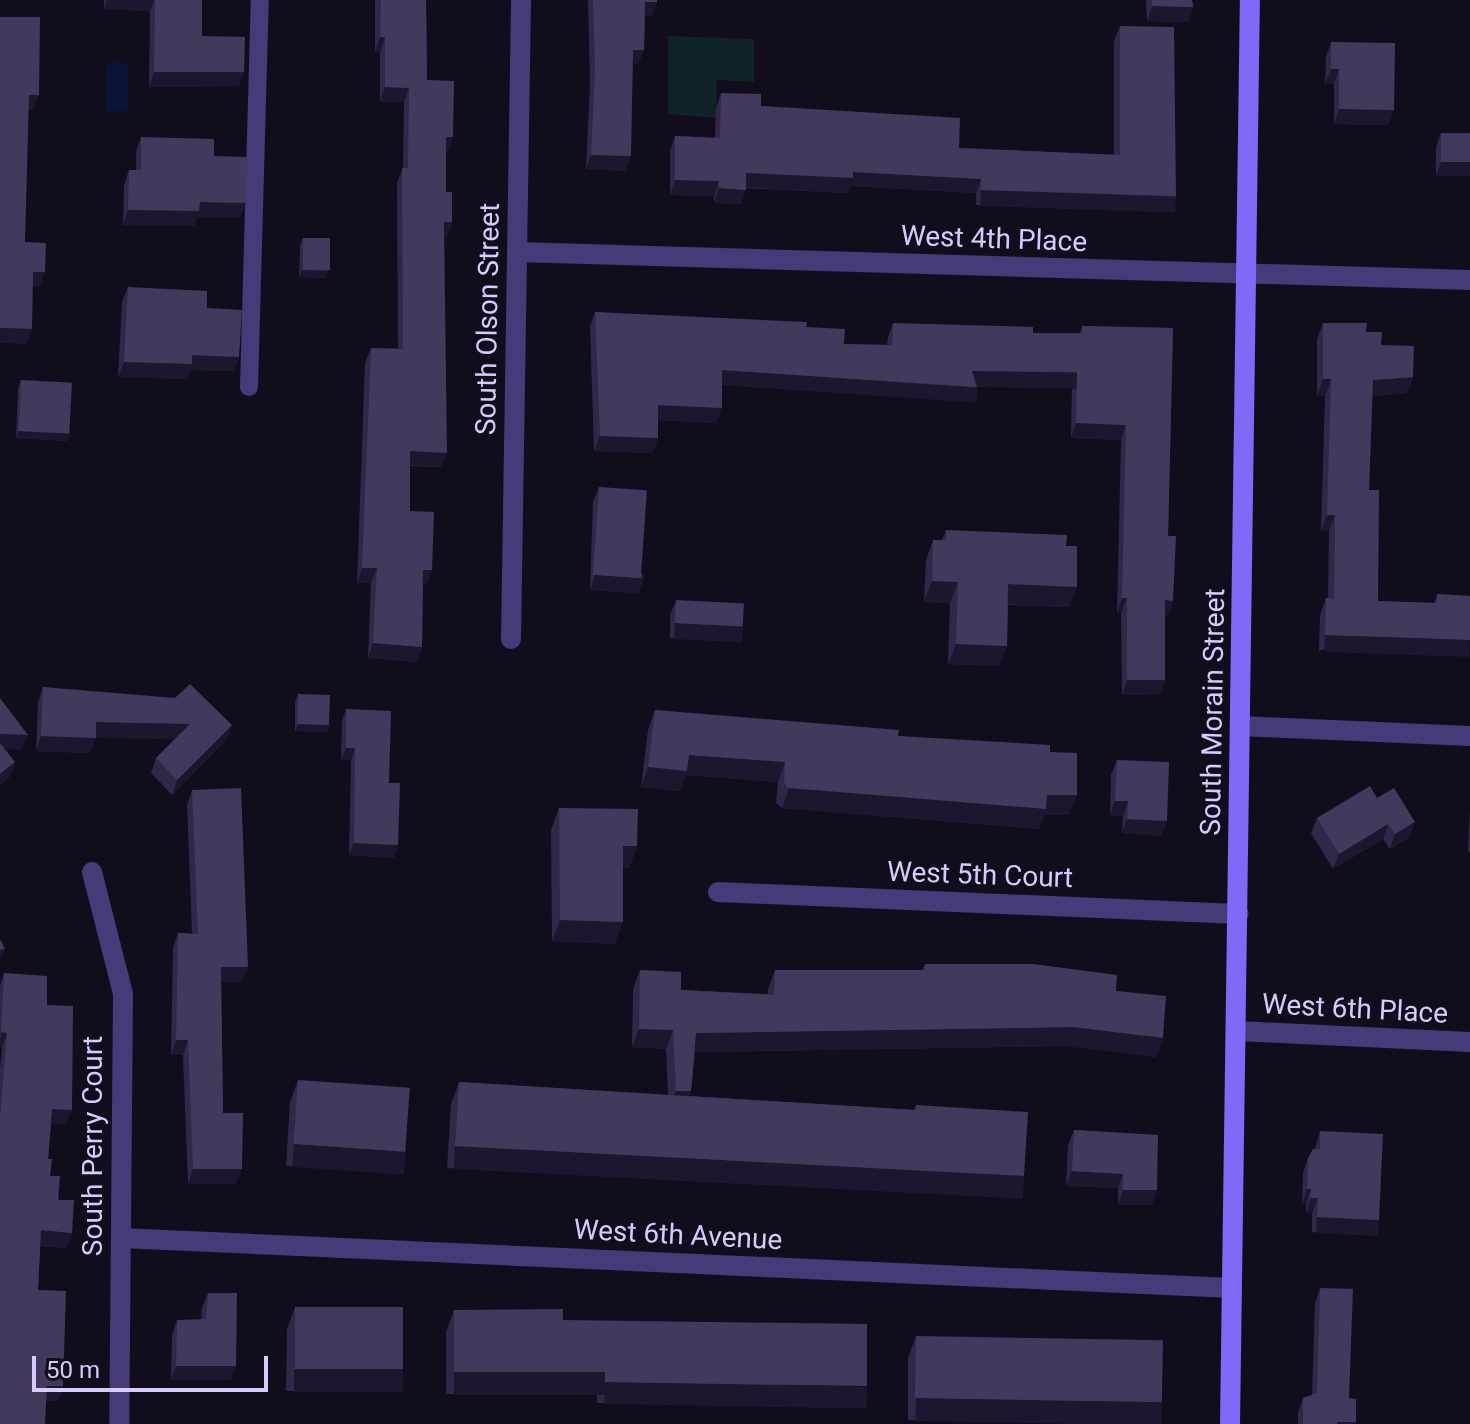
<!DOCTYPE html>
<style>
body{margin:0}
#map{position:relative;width:1470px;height:1424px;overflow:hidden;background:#120d1c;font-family:Roboto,sans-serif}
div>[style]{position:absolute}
.green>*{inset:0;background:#102326}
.water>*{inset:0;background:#0b1437}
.lane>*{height:18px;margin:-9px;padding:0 9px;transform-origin:9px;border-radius:9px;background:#463a79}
.street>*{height:20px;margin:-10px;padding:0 10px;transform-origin:10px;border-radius:10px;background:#463a79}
.secondary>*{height:20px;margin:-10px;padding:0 10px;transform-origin:10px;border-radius:10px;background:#8268f6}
.wall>*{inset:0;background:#322649}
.shaded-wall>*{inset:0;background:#1e152f;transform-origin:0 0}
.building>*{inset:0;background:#44385d;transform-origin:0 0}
span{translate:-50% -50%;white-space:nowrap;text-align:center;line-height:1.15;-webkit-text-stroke:8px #120d1c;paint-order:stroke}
.street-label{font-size:28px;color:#d8cbfc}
.scale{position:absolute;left:32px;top:1356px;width:236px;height:36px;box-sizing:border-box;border:4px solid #d8cbfc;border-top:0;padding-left:10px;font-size:24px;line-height:28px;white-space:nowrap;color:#d8cbfc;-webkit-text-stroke:6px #120d1c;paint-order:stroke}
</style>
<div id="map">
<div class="green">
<i style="clip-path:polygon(668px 36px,754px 39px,754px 82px,717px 80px,716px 118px,668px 114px)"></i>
</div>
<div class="water">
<i style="clip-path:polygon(114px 60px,129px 66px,128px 111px,106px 111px,107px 65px)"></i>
</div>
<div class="lane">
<i style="left:249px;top:387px;width:387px;rotate:-88.4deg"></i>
</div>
<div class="street">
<i style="left:517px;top:252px;width:953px;rotate:1.68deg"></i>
<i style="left:511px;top:639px;width:639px;rotate:-89.1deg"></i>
<i style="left:1240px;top:726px;width:230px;rotate:2.5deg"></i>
<i style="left:92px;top:872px;width:126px;rotate:75.7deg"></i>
<i style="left:123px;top:994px;width:430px;rotate:90.5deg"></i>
<i style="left:718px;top:892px;width:521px;rotate:2.42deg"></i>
<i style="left:1237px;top:1031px;width:233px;rotate:2.7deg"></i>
<i style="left:121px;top:1238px;width:1112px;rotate:2.58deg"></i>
</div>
<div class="secondary">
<i style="left:1230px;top:1424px;width:1424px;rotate:-89.2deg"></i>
</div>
<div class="wall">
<i style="clip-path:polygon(104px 0,202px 0,202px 36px,239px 86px,149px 87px,150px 11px,104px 9px)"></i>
<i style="clip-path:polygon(375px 0,426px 0,427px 80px,448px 152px,446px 152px,446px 192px,452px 222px,447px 237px,444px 237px,441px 467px,410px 466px,410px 511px,427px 585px,423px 585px,422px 647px,417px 662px,368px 658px,371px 583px,357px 583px,365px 363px,371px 348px,398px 349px,397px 183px,403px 168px,404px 102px,380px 102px,380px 52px,375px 52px)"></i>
<i style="clip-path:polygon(588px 0,685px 0,657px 0,652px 16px,645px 16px,644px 50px,638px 64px,633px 64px,626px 171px,586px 169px,590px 83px)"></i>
<i style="clip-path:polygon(1146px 0,1192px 0,1193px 7px,1188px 22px,1147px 21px)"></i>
<i style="clip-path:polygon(1120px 26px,1176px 196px,1171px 210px,976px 205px,976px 193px,850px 186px,847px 193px,746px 188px,741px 204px,714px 203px,714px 196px,670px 195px,670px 151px,675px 136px,715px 138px,716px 108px,721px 93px,761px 106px,959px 148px,1114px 155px,1114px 41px)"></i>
<i style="clip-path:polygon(1331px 42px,1394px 110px,1388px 125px,1334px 124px,1334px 84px,1325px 84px,1326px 57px)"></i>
<i style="clip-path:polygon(1441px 133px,1470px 176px,1436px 176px,1436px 147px)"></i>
<i style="clip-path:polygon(141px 137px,214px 156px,240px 218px,197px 217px,194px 226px,123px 225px,124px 185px,129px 170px,136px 170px,136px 152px)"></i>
<i style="clip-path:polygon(303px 238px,328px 271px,326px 278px,299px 277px,300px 245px)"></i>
<i style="clip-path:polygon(128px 287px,207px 308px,239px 357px,234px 371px,190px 370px,186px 379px,118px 377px,122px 302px)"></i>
<i style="clip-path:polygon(595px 312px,806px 327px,844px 344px,887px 345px,888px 337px,893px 323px,1033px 333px,1080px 333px,1082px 326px,1173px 328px,1168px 536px,1173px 601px,1168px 615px,1165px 615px,1165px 680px,1160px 694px,1122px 695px,1121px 613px,1117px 613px,1121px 440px,1071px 438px,1072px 387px,977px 386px,972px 401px,722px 385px,716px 423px,658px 420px,658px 438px,653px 453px,594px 451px,590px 326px)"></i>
<i style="clip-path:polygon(1323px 323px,1366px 332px,1381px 345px,1413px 377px,1407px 393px,1372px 396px,1369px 490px,1378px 601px,1434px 603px,1437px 594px,1470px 596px,1319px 651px,1320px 615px,1326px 598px,1328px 598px,1329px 531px,1321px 531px,1325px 396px,1317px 396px,1317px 339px)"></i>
<i style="clip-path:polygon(21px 380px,68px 441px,16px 438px,18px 388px)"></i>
<i style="clip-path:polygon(599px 487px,644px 578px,638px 593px,590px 590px,593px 502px)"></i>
<i style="clip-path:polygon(946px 530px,1066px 546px,1069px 607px,1008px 605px,1007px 646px,999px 666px,948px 664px,950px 603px,924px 602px,926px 560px,933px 540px,942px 540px)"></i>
<i style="clip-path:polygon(676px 600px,743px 627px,738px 642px,670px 638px,670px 615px)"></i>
<i style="clip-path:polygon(43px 687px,232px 725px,227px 739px,172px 795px,151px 773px,156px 758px,176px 738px,96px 737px,90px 753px,36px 751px,38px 702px)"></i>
<i style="clip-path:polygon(298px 694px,330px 725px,327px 732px,295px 731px,295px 702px)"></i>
<i style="clip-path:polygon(346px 709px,389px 783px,394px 858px,349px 855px,351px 760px,341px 760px,342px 721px)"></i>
<i style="clip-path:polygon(655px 710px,1050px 752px,1069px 815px,1044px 815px,1039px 829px,782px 808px,776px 803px,778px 782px,686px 775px,680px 791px,641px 787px,648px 730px)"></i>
<i style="clip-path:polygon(1117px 760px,1167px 821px,1161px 836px,1122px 833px,1123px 816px,1110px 815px,1111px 775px)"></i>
<i style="clip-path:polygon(192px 790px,242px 982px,221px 982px,223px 1113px,236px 1184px,188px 1184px,183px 1055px,171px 1055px,173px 948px,178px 933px,192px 934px,187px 805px)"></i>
<i style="clip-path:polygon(1377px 798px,1410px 837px,1390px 849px,1383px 839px,1333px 869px,1311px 833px,1317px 818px)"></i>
<i style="clip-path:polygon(1470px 806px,1470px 852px,1468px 852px)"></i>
<i style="clip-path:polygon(559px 808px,637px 846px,629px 868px,623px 868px,615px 944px,552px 941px,551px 830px)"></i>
<i style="clip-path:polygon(925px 964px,1116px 991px,1156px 1057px,1067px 1046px,695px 1052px,691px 1091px,689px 1096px,914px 1110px,916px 1105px,1016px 1198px,447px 1168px,451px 1104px,459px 1082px,668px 1095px,666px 1049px,632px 1047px,633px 989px,640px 970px,681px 990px,768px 994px,768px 989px,775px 970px,922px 970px)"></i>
<i style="clip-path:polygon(4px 973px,47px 1005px,66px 1124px,51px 1124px,48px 1159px,50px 1176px,72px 1233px,66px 1248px,40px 1246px,38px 1290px,63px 1386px,58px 1401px,46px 1401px,0 1424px,0 1070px,2px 1047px,0 1047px,0 985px)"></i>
<i style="clip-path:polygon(298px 1080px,406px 1151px,398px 1173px,286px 1166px,290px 1102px)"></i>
<i style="clip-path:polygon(1074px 1130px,1158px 1135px,1152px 1205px,1118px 1205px,1118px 1188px,1066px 1186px,1068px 1145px)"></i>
<i style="clip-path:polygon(1320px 1131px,1379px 1220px,1374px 1235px,1312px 1232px,1312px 1213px,1306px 1213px,1306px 1204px,1302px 1204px,1303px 1173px,1308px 1158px,1315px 1149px)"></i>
<i style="clip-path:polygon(1320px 1288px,1349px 1398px,1355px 1424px,1298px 1424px,1298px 1413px,1303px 1398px,1312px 1395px,1315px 1303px)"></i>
<i style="clip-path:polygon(208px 1293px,231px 1380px,171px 1380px,172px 1335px,177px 1320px,201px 1320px,202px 1308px)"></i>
<i style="clip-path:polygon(295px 1307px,403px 1369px,395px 1391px,286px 1391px,287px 1329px)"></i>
<i style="clip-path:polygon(454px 1310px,563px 1320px,859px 1408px,597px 1403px,597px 1394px,446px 1394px,446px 1332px)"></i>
<i style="clip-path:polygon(916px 1336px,1154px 1424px,908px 1420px,908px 1358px)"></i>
</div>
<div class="shaded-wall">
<i style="clip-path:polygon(107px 0,154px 0,150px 11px,104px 9px)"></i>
<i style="clip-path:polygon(645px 2px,657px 2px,652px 16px,640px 16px)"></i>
<i style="clip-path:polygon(1152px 6px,1193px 7px,1188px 22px,1147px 21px)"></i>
<i style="clip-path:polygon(380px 37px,385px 37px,380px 52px,375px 52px)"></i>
<i style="clip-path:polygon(633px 50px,644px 50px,638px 64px,628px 64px)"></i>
<i style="clip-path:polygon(1331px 69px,1339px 69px,1334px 84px,1325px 84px)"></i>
<i style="clip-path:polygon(154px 72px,244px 72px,239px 86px,149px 87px)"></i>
<i style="clip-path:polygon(385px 87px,409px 88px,404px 102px,380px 102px)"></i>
<i style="clip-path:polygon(29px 95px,39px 95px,33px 110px,24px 110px)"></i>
<i style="clip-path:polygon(1339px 109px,1394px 110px,1388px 125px,1334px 124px)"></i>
<i style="clip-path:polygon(446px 137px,453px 137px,448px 152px,440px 152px)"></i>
<i style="clip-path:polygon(591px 155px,631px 156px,626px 171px,586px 169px)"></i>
<i style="clip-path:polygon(1441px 162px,1470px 162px,1470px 176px,1436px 176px)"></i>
<i style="clip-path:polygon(853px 172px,981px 179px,976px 193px,850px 186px,847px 193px,741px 187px,746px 173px)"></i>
<i style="clip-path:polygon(675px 180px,719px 181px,714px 196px,670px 195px)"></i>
<i style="clip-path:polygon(719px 188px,746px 190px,741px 204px,714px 203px)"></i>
<i style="left:981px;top:190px;width:195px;height:16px;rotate:2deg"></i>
<i style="clip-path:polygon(200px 202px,246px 203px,240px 218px,197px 217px,194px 226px,123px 225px,128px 210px)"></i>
<i style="clip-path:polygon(444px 222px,452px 222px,447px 237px,439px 237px)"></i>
<i style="clip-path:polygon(302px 270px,328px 271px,326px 278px,299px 277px)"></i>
<i style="clip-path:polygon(33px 272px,45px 272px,40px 286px,28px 287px)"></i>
<i style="clip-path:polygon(0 328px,32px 329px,27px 344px,0 343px)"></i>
<i style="clip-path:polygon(192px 355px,239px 357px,234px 371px,190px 370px,186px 379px,118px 377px,124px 362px)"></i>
<i style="left:722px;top:370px;width:256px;height:15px;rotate:4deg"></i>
<i style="left:972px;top:371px;width:105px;height:16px;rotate:1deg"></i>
<i style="clip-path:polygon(1413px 377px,1407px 393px,1367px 397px,1373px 380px)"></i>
<i style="clip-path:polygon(1323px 379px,1331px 379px,1325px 396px,1317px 396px)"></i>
<i style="clip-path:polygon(658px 405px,722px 408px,716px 423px,653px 420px)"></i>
<i style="clip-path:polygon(1076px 423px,1126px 425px,1121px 440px,1071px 438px)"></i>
<i style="clip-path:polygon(18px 431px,70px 433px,68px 441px,16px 438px)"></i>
<i style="clip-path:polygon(600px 436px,658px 438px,653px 453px,594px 451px)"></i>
<i style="clip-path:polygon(410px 451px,447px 453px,441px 467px,405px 465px)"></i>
<i style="clip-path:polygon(1327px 515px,1335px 515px,1329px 531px,1321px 531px)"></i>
<i style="clip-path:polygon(362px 568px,377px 568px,371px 583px,357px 583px)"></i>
<i style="clip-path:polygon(423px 570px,432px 570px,427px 585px,418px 585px)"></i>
<i style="clip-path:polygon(595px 575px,644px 578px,638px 593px,590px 590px)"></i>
<i style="clip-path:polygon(932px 581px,958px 582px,950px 603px,924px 602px)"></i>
<i style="clip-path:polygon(1008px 584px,1077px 587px,1069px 607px,1001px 604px)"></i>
<i style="clip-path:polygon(1122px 598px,1127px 598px,1121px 613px,1117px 613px)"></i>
<i style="clip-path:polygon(1165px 600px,1173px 601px,1168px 615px,1160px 615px)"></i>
<i style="left:675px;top:623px;width:68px;height:16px;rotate:3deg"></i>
<i style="left:1325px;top:635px;width:145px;height:17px;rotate:2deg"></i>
<i style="clip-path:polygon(373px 643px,422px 647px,417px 662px,368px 658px)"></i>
<i style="clip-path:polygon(956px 644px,1007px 646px,999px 666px,948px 664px)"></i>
<i style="clip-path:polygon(1127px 680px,1165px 680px,1160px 694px,1122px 695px)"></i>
<i style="left:96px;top:722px;width:94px;height:16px;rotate:1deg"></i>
<i style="clip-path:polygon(298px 724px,330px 725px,327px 732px,295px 731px)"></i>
<i style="clip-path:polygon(232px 725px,227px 739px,172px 795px,177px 780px)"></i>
<i style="clip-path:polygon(0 734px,28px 735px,22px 750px,0 749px)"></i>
<i style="clip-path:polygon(41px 736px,96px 738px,90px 753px,36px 751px)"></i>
<i style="clip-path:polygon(346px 748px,355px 748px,351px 760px,341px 760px)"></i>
<i style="clip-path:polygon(689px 755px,785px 762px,778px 782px,686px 775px,680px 791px,641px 787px,648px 767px)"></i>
<i style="clip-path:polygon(15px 762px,10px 777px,0 785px,0 774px)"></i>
<i style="clip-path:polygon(789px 788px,1047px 795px,1077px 795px,1069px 815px,1044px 815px,1039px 829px,782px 808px)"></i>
<i style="clip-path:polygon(1115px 801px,1128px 801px,1123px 816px,1110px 815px)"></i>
<i style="clip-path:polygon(1127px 819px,1167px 821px,1161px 836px,1122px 833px)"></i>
<i style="clip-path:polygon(1415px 822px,1410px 837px,1390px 849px,1395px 834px)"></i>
<i style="clip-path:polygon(1388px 824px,1383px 839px,1333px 869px,1339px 854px)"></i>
<i style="clip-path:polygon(354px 843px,398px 845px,394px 858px,349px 855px)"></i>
<i style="clip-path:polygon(623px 846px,637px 846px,629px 868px,615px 868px)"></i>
<i style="clip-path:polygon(560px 920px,623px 922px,615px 944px,552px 941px)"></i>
<i style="clip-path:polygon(5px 949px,0 961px,0 950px)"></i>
<i style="clip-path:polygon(221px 967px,248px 967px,242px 982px,216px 982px)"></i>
<i style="clip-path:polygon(1074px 1027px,1163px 1038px,1156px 1057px,1067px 1046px,689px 1052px,696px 1033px)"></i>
<i style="clip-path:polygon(639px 1029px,673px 1030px,666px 1049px,632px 1047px)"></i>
<i style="clip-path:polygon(1px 1032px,7px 1033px,2px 1047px,0 1047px)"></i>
<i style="clip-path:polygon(176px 1040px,188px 1040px,183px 1055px,171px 1055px)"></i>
<i style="clip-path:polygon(676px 1091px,691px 1091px,684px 1110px,669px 1110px)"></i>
<i style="clip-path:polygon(52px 1109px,72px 1110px,66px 1124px,46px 1124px)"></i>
<i style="left:294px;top:1144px;width:112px;height:23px;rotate:4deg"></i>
<i style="left:455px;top:1146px;width:570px;height:23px;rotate:3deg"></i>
<i style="clip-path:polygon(193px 1169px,242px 1169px,236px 1184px,188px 1184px)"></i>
<i style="clip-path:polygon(1072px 1171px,1123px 1174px,1118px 1188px,1066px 1186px)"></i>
<i style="clip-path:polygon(1307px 1189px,1311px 1189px,1306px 1204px,1302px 1204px)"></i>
<i style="clip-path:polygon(1123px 1190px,1157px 1190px,1152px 1205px,1118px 1205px)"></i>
<i style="clip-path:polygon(1311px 1198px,1318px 1198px,1312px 1213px,1306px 1213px)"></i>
<i style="left:1317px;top:1217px;width:62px;height:16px;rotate:3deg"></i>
<i style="clip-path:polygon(41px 1230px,72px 1233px,66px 1248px,35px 1245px)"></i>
<i style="clip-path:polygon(176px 1366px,236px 1366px,231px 1380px,171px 1380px)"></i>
<i style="left:294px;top:1369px;width:109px;height:23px"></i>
<i style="left:454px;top:1372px;width:151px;height:23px"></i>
<i style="left:605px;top:1382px;width:262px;height:22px;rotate:1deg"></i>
<i style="clip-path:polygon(47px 1386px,63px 1386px,58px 1401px,42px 1401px)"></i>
<i style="left:916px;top:1398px;width:246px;height:23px;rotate:1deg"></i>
<i style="left:1337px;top:1422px;width:19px;height:2px"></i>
</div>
<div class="building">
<i style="clip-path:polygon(155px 0,202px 0,202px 36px,245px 37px,244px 72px,154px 72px)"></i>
<i style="clip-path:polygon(381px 0,426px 0,427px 80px,454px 81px,453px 137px,446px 137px,446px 192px,452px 192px,452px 222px,444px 222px,447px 453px,410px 451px,410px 511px,434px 512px,432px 570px,423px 570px,422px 647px,373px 643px,377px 568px,362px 568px,371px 348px,403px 349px,402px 168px,408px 168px,409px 88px,385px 87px,385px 37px,380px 37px)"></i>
<i style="clip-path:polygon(593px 0,657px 0,657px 2px,645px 2px,644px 50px,633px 50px,631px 156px,591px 155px,595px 69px)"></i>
<i style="clip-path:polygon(1152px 0,1192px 0,1193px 7px,1152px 6px)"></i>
<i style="clip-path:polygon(0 17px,40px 17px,39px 95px,29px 95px,25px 242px,46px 243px,45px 272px,33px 272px,32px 329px,0 328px)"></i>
<i style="clip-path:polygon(1120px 26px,1174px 27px,1176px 196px,981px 190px,981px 179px,853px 172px,853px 178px,746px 173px,746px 190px,719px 188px,719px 181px,675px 180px,675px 136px,720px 138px,721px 93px,761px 94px,761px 106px,960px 118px,959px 148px,1120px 155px)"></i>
<i style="clip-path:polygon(1331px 42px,1395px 43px,1394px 110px,1339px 109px,1339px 69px,1331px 69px)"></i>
<i style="left:1441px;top:133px;width:29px;height:29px"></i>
<i style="clip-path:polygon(141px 137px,214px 139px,214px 156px,248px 157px,246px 203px,200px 202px,199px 211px,128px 210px,129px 170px,141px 170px)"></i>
<i style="left:303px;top:238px;width:27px;height:32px"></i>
<i style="clip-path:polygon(128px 287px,207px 291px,207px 308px,242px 310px,239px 357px,192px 355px,192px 364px,124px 362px)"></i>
<i style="clip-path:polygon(595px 312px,807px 322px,806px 327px,845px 329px,844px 344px,892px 345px,893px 323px,1033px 327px,1033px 333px,1082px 333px,1082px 326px,1173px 328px,1168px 536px,1176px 536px,1173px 601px,1165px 600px,1165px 680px,1127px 680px,1127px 598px,1122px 598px,1126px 425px,1076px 423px,1077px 372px,972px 371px,977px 387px,722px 370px,722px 408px,658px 405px,658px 438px,600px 436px)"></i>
<i style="clip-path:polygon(1323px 323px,1367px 323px,1366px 332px,1382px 332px,1381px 345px,1414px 346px,1413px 377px,1373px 380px,1369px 490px,1379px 490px,1378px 601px,1437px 603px,1437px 594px,1470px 596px,1470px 640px,1325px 635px,1326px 598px,1334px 599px,1335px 515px,1327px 515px,1331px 379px,1323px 379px)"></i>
<i style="left:21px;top:380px;width:51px;height:51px;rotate:3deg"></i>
<i style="left:599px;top:487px;width:48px;height:88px;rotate:4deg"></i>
<i style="clip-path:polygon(946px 530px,1067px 535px,1066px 546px,1077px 546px,1077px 587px,1008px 584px,1007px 646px,956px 644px,958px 582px,932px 581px,933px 540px,946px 540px)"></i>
<i style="left:676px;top:600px;width:68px;height:23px;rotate:3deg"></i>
<i style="clip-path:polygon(190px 684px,232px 725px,177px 780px,156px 758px,190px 724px,96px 722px,96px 738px,41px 736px,43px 687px,175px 698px)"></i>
<i style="left:298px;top:694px;width:32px;height:30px;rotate:2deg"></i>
<i style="clip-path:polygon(0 698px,28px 735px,0 734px)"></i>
<i style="clip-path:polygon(346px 709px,391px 711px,389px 783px,400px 783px,398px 845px,354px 843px,355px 748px,346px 748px)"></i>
<i style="clip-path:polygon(655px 710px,899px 730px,898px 736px,1050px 745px,1050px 752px,1077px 753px,1077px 795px,1047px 795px,1046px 809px,789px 788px,784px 783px,785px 762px,689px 755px,687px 771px,648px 767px)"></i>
<i style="clip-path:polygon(0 743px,15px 762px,0 774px)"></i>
<i style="clip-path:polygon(1117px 760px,1169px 762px,1167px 821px,1127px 819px,1128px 801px,1115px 801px)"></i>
<i style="clip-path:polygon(1370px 786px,1377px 798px,1394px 788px,1415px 822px,1395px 834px,1388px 824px,1339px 854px,1317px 818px)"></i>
<i style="clip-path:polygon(241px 788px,248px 967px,221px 967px,223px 1113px,243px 1113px,242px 1169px,193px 1169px,188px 1040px,176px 1040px,178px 933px,198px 934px,192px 790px)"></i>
<i style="clip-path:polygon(559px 808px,638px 809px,637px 846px,623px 846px,623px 922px,560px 920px)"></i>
<i style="clip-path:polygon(0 939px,5px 949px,0 950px)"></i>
<i style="clip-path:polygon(925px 964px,1033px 964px,1117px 975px,1116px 991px,1166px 996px,1163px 1038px,1074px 1027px,696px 1033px,691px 1091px,676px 1091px,673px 1030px,639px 1029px,640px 970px,681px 972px,681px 990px,774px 995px,775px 970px,925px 970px)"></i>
<i style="clip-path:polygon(4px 973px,47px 976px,47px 1005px,73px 1006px,72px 1110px,52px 1109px,48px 1159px,52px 1159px,50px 1176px,60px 1176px,58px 1200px,74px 1200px,72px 1233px,41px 1230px,38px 1290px,66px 1291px,63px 1386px,47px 1386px,45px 1424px,0 1424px,0 1118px,7px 1033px,1px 1032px)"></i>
<i style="left:298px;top:1080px;width:112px;height:64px;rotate:4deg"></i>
<i style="clip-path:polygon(459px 1082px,916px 1110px,916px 1105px,1028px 1112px,1024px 1176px,455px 1146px)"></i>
<i style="clip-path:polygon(1074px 1130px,1158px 1135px,1157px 1190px,1123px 1190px,1123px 1174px,1072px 1171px)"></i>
<i style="clip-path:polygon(1320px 1131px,1383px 1134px,1379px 1220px,1317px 1217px,1318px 1198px,1311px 1198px,1311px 1189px,1307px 1189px,1308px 1158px,1313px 1149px,1320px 1149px)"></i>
<i style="clip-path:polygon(1320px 1288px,1353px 1289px,1349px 1398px,1356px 1399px,1356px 1422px,1337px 1422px,1337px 1424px,1303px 1424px,1303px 1398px,1317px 1393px)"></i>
<i style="clip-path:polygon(208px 1293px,237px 1293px,236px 1366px,176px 1366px,177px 1320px,206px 1319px)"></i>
<i style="left:295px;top:1307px;width:108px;height:62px"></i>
<i style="clip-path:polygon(563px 1309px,563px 1320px,867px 1324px,867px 1386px,605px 1382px,605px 1372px,454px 1372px,454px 1310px)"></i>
<i style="left:916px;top:1336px;width:247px;height:62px;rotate:1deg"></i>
</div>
<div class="street-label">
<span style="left:994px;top:239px;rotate:2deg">West 4th Place</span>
<span style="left:488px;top:319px;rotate:-89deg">South Olson Street</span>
<span style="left:1213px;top:712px;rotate:-89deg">South Morain Street</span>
<span style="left:980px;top:875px;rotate:2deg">West 5th Court</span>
<span style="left:1355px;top:1009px;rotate:3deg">West 6th Place</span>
<span style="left:93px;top:1146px;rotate:-90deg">South Perry Court</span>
<span style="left:678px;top:1235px;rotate:3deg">West 6th Avenue</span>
</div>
<div class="scale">50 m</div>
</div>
